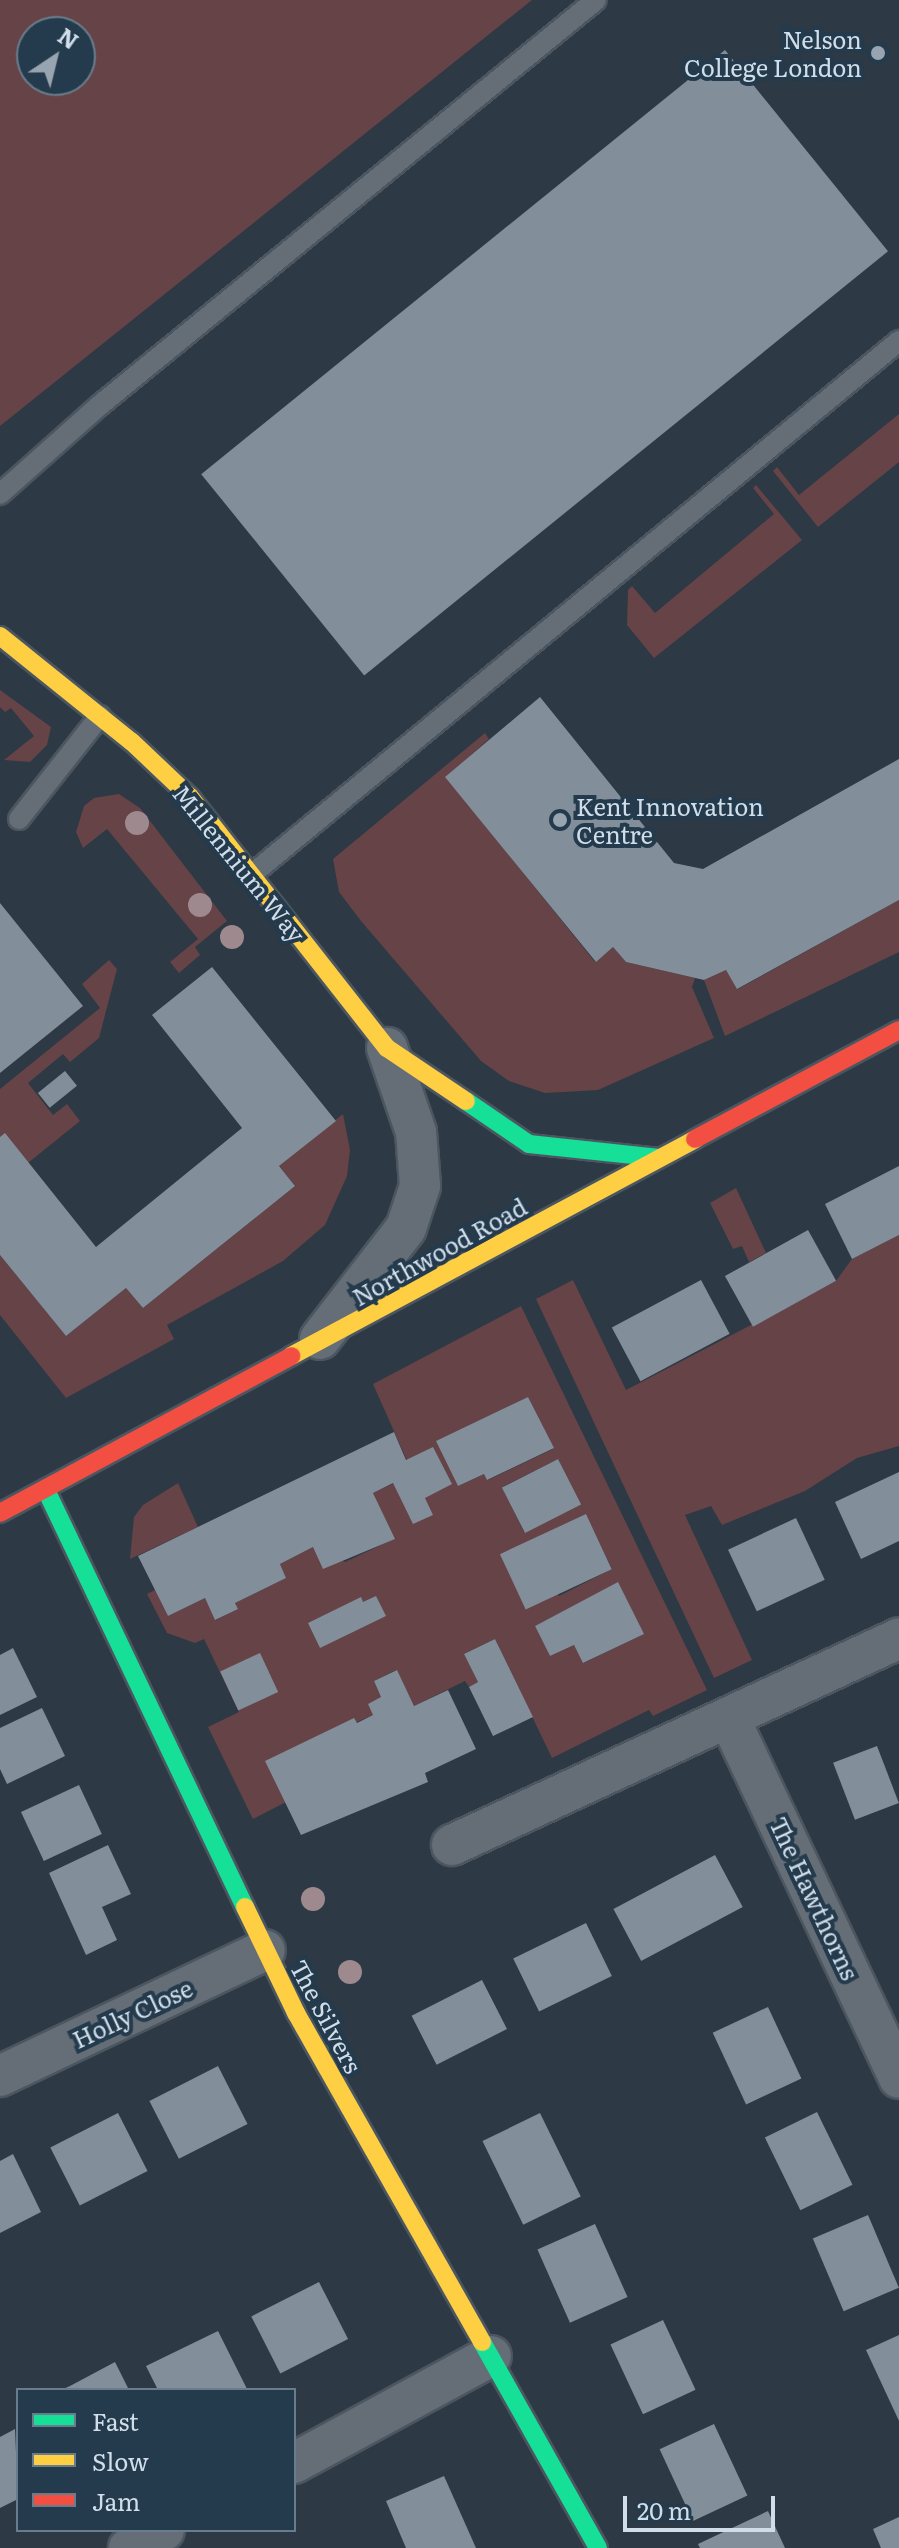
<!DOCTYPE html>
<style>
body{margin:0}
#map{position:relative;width:899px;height:2548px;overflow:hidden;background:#2d3944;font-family:Literata,serif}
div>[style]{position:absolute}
.green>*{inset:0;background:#654346}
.building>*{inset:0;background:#828e9a;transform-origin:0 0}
.roads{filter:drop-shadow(2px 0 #4b5660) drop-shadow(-2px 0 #4b5660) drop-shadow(0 2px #4b5660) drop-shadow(0 -2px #4b5660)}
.lane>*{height:20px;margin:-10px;padding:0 10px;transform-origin:10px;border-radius:10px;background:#656e76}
.street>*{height:40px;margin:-20px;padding:0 20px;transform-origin:20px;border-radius:20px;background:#656e76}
.fast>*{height:18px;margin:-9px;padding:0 9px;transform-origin:9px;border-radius:9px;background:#16e098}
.slow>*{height:18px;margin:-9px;padding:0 9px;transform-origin:9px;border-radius:9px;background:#ffcf43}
.jam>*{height:18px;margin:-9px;padding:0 9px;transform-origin:9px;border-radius:9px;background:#f24e42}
.trees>*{width:24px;height:24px;margin:-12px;border-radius:50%;background:#9d898e}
.dots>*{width:22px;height:22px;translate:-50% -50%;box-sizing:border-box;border:4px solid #243a4d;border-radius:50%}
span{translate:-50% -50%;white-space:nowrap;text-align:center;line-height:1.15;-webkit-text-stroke:8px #243a4d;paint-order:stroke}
.poi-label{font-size:24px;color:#d1deea}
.right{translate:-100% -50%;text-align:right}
.left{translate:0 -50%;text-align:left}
.street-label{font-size:24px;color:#d1deea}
.legend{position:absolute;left:16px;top:2388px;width:280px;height:144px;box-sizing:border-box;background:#243a4d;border:2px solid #697c8c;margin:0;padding:10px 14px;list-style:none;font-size:24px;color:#d1deea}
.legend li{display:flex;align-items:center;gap:16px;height:40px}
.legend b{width:40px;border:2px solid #697c8c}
.north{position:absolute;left:16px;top:16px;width:80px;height:80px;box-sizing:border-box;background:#243a4d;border:2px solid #697c8c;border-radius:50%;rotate:35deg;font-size:22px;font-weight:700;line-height:32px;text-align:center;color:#d1deea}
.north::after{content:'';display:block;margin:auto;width:28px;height:36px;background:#98a4b0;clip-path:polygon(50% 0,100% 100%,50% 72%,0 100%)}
.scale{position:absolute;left:623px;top:2496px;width:152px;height:36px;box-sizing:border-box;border:4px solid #d1deea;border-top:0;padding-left:10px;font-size:24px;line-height:28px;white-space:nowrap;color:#d1deea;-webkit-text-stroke:6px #243a4d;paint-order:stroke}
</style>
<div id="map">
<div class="green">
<i style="clip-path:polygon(evenodd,0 0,532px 0,0 426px,0 0,32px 32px,80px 32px,80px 80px,32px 80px,32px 32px)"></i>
<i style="clip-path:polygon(899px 414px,899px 462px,818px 527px,773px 471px,777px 467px,799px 495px)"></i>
<i style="clip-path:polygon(756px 485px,802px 540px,654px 658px,627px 625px,628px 590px,632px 586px,655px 613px,774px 514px,753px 488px)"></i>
<i style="clip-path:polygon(0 690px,51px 727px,47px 745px,30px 762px,4px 760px,34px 736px,11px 708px,5px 712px,0 707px)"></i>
<i style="clip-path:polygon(485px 733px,489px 739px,446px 777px,595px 962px,613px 947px,626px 962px,695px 978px,692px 987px,714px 1038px,598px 1090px,545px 1093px,509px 1081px,481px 1061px,361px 921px,339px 892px,333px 859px)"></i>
<i style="clip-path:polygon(119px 794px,140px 808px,227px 921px,195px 947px,200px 955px,179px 973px,170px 962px,198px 939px,107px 829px,83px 848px,76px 832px,84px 806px,94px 798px)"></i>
<i style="clip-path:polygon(899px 900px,899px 952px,725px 1036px,704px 980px,726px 970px,738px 989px)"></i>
<i style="clip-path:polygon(109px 960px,117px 969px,99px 1038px,70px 1062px,63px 1054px,28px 1083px,53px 1115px,67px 1104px,80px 1121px,28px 1163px,5px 1134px,0 1137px,0 1089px,100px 1008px,82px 984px)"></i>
<i style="clip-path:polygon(343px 1114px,350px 1150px,347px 1176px,325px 1225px,283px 1261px,167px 1325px,174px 1339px,66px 1398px,0 1315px,0 1255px,66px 1336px,126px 1288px,143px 1308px,295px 1186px,279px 1166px)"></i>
<i style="clip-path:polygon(736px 1188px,766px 1253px,749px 1262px,742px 1246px,733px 1249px,710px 1203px)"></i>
<i style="clip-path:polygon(899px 1235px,899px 1446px,857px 1458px,805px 1491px,722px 1525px,711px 1506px,685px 1515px,752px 1660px,714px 1678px,536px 1299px,573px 1280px,626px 1390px,836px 1281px,852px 1259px)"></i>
<i style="clip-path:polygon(evenodd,521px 1306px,707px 1690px,653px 1716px,649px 1710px,552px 1758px,495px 1639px,464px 1654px,478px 1682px,469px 1687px,465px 1681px,414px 1706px,396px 1670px,374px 1681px,381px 1697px,373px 1715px,266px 1762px,286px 1802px,253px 1819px,208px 1727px,239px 1712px,204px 1639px,195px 1643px,167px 1633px,147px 1594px,155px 1590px,168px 1616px,205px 1598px,216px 1620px,237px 1609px,235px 1603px,286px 1578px,280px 1564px,313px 1547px,345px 1562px,394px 1539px,373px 1493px,413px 1474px,373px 1384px,521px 1306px,528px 1397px,553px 1449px,488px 1480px,484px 1474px,458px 1486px,437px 1441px,528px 1397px,521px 1306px,558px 1459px,580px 1505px,524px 1532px,502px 1487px,558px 1459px,521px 1306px,586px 1515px,612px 1569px,559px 1596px,558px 1595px,586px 1515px,521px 1306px,618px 1583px,643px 1634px,584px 1663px,574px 1645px,550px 1656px,535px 1626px,618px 1583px)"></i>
<i style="clip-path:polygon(178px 1483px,198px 1527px,130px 1559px,134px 1517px,143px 1505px)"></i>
</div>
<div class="building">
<i style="left:725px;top:50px;width:259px;height:674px;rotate:51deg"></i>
<i style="clip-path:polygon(540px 697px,674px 863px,703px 869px,899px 759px,899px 900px,737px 989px,726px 970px,704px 980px,626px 962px,613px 947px,596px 962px,445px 777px)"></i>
<i style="clip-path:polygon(0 903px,83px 1006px,0 1073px)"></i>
<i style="clip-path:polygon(212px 967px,336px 1121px,279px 1166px,295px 1186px,143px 1308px,126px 1288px,66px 1336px,0 1255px,0 1137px,5px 1133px,96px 1247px,242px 1128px,152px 1015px)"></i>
<i style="left:65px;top:1071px;width:19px;height:35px;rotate:51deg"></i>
<i style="clip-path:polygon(899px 1166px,899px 1235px,852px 1259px,825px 1204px)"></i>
<i style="left:808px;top:1230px;width:58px;height:95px;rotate:61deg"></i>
<i style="left:701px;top:1280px;width:61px;height:101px;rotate:62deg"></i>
<i style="clip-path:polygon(528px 1397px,554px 1448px,487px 1480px,484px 1474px,458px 1486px,436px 1441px)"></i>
<i style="clip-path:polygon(394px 1432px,406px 1460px,433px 1447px,452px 1484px,425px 1498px,433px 1515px,413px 1524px,393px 1483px,373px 1493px,395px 1539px,323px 1569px,313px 1547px,280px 1564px,286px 1578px,235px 1603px,238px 1609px,215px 1620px,205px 1598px,168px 1616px,138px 1556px)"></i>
<i style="left:558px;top:1459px;width:51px;height:63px;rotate:63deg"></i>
<i style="clip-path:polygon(899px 1472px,899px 1541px,861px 1559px,835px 1502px)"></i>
<i style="left:586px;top:1514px;width:61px;height:95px;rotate:65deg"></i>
<i style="left:796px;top:1518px;width:68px;height:75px;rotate:65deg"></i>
<i style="clip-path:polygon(618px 1582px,644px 1634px,583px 1663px,574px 1645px,550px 1656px,535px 1626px)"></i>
<i style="clip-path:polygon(376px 1596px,386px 1616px,320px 1648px,308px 1623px,361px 1597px,363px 1602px)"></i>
<i style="clip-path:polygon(495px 1639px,533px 1717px,493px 1736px,469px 1687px,478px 1682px,464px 1654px)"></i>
<i style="clip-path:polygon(13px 1648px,37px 1697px,0 1715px,0 1655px)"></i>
<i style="left:260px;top:1653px;width:43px;height:44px;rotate:65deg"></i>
<i style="clip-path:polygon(397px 1670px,414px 1706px,448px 1690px,476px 1749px,425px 1773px,428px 1782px,301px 1835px,265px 1761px,354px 1718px,357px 1723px,373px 1715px,368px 1704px,381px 1697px,374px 1681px)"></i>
<i style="clip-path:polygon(42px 1708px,65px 1756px,7px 1784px,0 1769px,0 1728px)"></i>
<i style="left:877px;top:1746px;width:61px;height:47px;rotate:69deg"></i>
<i style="left:79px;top:1785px;width:54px;height:64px;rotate:65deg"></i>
<i style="clip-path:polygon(108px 1845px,131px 1894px,102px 1907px,117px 1940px,86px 1955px,49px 1873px)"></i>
<i style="left:715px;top:1855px;width:59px;height:115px;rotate:62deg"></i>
<i style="left:586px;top:1923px;width:59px;height:81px;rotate:64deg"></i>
<i style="left:482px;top:1980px;width:55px;height:79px;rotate:63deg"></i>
<i style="left:768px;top:2007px;width:79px;height:61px;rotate:65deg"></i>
<i style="left:218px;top:2066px;width:65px;height:77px;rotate:63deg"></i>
<i style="left:817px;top:2112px;width:81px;height:58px;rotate:64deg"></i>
<i style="left:118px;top:2113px;width:65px;height:76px;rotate:63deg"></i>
<i style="left:540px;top:2113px;width:93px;height:64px;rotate:64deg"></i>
<i style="clip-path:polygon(13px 2154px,41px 2212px,0 2233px,0 2161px)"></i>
<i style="left:868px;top:2215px;width:79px;height:60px;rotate:67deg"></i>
<i style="left:595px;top:2224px;width:80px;height:63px;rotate:66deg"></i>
<i style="left:319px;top:2282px;width:64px;height:76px;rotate:63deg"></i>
<i style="left:663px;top:2320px;width:77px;height:58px;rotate:65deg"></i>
<i style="clip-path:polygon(218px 2331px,247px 2389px,158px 2390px,146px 2366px)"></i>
<i style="clip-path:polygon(899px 2335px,899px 2421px,866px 2350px)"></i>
<i style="clip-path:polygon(115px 2362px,129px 2390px,61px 2390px,70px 2386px)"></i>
<i style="left:714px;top:2424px;width:79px;height:60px;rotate:65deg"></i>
<i style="clip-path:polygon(15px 2429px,18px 2499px,0 2508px,0 2437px)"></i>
<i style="clip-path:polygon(444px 2476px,476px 2548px,406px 2548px,386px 2501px)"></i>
<i style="clip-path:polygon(768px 2511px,785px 2548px,700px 2548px,698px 2544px)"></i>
<i style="clip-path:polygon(899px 2517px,899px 2548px,881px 2548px,873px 2529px)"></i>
</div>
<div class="roads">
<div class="lane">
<i style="left:0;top:494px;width:134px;rotate:-41.7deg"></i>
<i style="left:100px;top:405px;width:640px;rotate:-39.23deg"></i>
<i style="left:19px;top:819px;width:131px;rotate:-51.8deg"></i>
<i style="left:251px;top:875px;width:840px;rotate:-39.49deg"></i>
</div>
<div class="street">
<i style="left:320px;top:1339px;width:140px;rotate:-52.2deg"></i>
<i style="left:406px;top:1228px;width:44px;rotate:-71.6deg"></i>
<i style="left:420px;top:1186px;width:54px;rotate:-94.2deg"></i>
<i style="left:416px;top:1132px;width:89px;rotate:-109deg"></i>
<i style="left:729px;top:1718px;width:398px;rotate:64.7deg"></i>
<i style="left:452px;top:1845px;width:493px;rotate:-24.8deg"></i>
<i style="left:0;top:2076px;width:293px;rotate:-25.4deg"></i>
<i style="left:294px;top:2463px;width:224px;rotate:-28.5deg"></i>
<i style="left:129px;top:2548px;width:39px;rotate:-27deg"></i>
</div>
<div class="fast">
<i style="left:466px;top:1101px;width:76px;rotate:34.3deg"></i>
<i style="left:529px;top:1144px;width:131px;rotate:6.1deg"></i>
<i style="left:46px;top:1490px;width:462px;rotate:64.5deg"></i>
<i style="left:482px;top:2342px;width:236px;rotate:60.6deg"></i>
</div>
<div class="slow">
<i style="left:0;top:636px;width:169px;rotate:38.8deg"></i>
<i style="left:132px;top:742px;width:80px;rotate:43.5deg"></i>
<i style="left:190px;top:797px;width:319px;rotate:51.9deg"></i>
<i style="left:387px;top:1048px;width:95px;rotate:33.9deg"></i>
<i style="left:291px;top:1356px;width:459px;rotate:-28.2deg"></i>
<i style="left:245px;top:1907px;width:118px;rotate:64.3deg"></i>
<i style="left:296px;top:2013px;width:378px;rotate:60.5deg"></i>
</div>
<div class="jam">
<i style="left:695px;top:1139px;width:231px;rotate:-28.1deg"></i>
<i style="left:0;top:1513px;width:331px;rotate:-28.3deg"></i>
</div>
</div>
<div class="trees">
<i style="left:137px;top:823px"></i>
<i style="left:200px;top:905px"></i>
<i style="left:232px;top:937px"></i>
<i style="left:313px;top:1899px"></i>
<i style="left:350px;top:1972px"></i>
</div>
<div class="dots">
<i style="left:878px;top:53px;background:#98a4b0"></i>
<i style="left:560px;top:820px;background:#98a4b0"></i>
</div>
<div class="poi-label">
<span class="right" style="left:862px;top:53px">Nelson<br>College London</span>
<span class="left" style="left:576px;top:820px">Kent Innovation<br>Centre</span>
</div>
<div class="street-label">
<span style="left:240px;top:863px;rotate:51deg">Millennium Way</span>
<span style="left:439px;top:1251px;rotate:-29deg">Northwood Road</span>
<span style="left:815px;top:1898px;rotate:65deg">The Hawthorns</span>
<span style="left:132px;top:2013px;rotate:-25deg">Holly Close</span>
<span style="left:327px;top:2016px;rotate:62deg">The Silvers</span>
</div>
<ul class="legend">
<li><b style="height:10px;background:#16e098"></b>Fast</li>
<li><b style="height:10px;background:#ffcf43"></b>Slow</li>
<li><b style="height:10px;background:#f24e42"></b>Jam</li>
</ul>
<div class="north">N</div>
<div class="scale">20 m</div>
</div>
